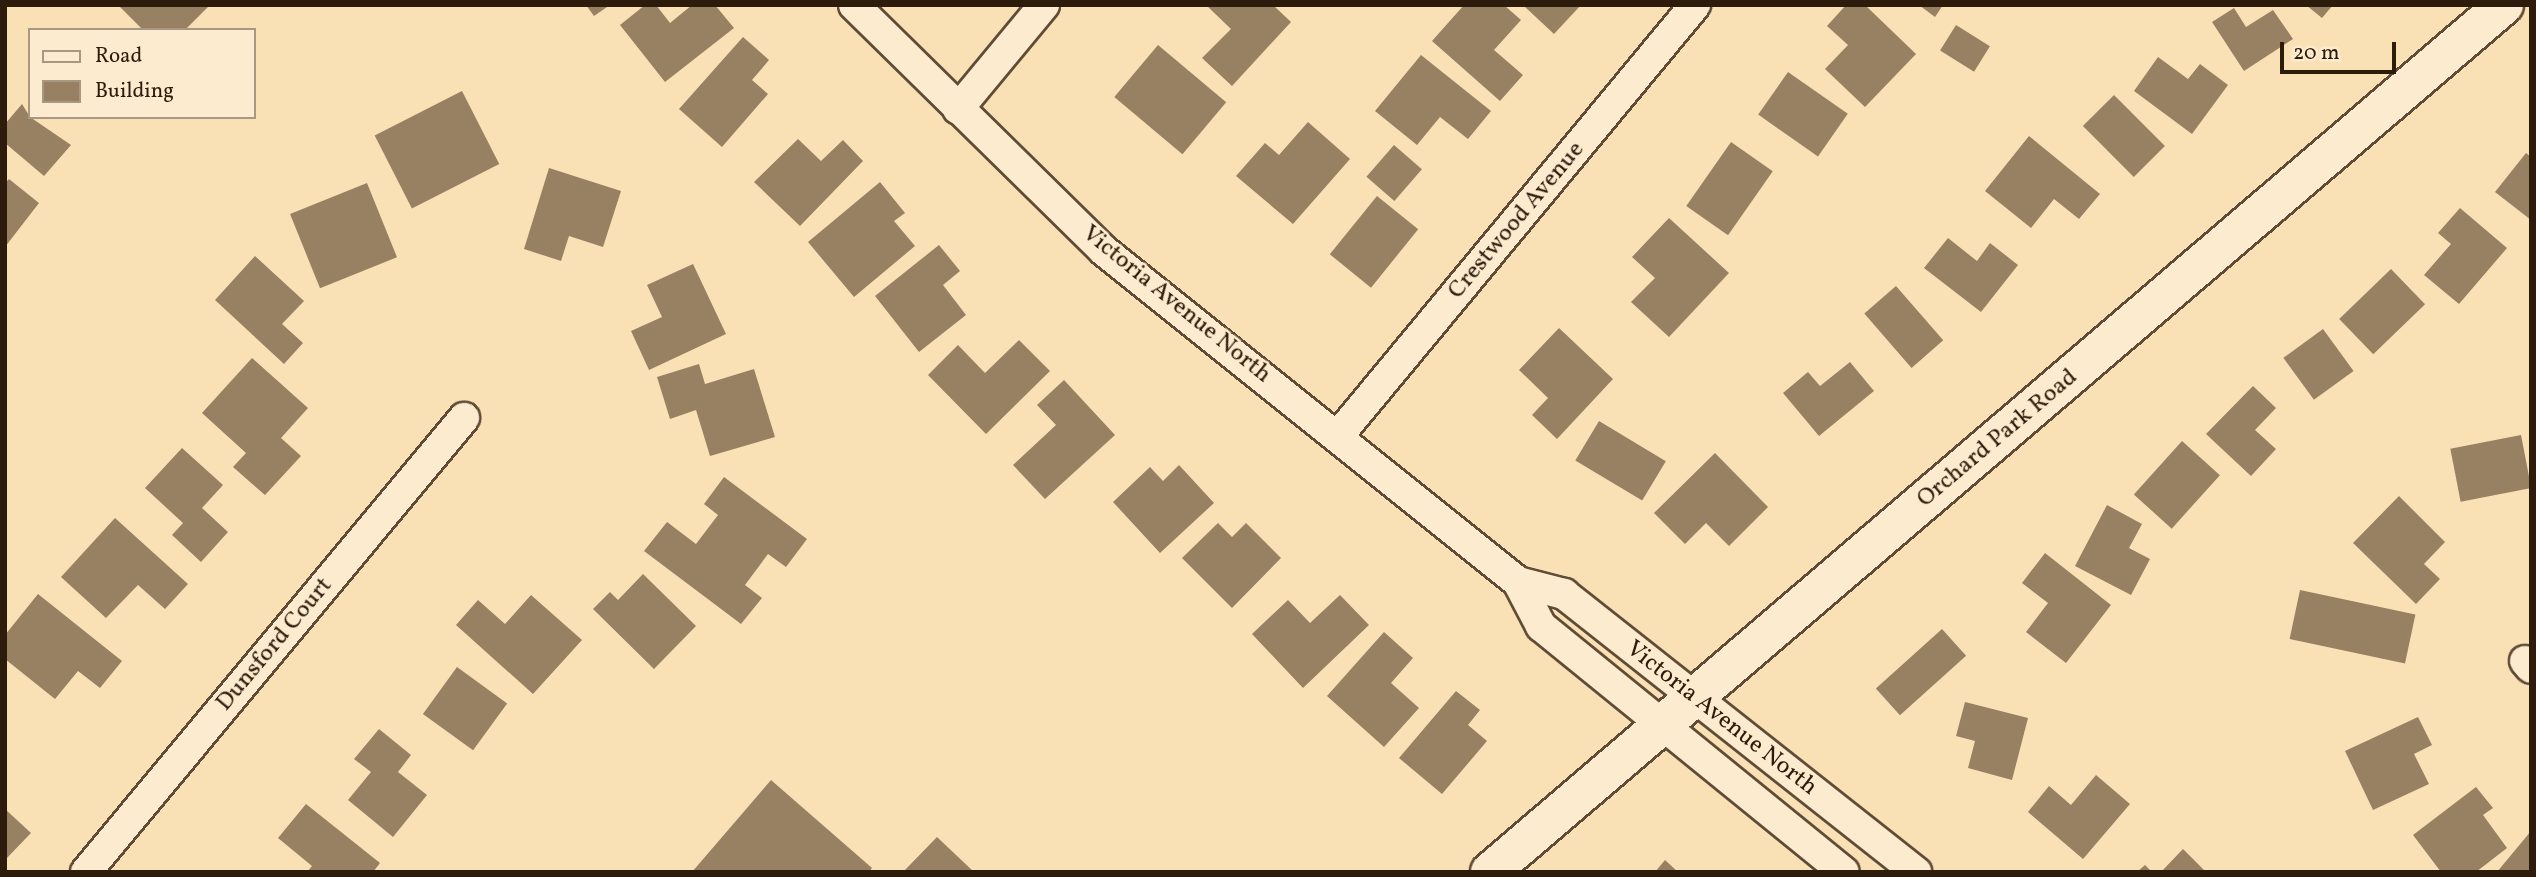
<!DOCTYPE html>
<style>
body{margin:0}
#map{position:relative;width:2536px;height:877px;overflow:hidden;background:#fae0b5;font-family:Vollkorn,serif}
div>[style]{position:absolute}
.building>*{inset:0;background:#988163;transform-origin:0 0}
.roads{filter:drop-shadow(2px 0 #604c36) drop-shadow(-2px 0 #604c36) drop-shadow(0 2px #604c36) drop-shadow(0 -2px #604c36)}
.minor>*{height:30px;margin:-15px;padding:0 15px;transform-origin:15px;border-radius:15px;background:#fcebcf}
.tertiary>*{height:38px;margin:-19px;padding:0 19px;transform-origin:19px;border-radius:19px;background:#fcebcf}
span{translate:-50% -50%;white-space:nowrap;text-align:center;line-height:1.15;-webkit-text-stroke:5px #fcebcf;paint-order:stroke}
.street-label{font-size:24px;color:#2d1b0b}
.frame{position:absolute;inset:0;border:7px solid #2d1b0b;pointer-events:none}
.legend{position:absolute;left:28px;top:28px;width:228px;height:91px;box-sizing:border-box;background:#fcebcf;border:2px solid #a99881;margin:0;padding:9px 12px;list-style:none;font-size:21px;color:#2d1b0b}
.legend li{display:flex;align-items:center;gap:14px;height:35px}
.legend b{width:35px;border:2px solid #a99881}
.scale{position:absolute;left:2280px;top:42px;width:116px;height:32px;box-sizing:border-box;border:4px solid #2d1b0b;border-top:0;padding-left:9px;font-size:21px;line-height:24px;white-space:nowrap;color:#2d1b0b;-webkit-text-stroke:5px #fcebcf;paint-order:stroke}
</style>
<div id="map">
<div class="building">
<i style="clip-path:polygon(118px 5px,210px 5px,185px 30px,143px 30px)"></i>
<i style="clip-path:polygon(586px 5px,610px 5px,594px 16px)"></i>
<i style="clip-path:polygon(645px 5px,656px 5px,670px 23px,692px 5px,715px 5px,734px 28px,665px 82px,620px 25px)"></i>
<i style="clip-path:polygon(1206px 5px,1273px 5px,1291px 22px,1232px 86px,1202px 58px,1231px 29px)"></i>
<i style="clip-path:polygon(1464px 5px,1504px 5px,1521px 20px,1494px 50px,1523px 75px,1500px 101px,1432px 41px)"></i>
<i style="clip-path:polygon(1523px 5px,1581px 5px,1554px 34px)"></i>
<i style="clip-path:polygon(1846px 5px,1865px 5px,1916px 54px,1865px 107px,1825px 69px,1848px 45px,1827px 26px)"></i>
<i style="clip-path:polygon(1919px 5px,1943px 5px,1935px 17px)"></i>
<i style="clip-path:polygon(2306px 5px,2333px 5px,2322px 18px)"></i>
<i style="clip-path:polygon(2234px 8px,2246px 27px,2273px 10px,2293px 39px,2244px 71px,2212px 22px)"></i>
<i style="left:1956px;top:25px;width:40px;height:30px;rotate:32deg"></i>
<i style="clip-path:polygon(743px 37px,769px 60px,752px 80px,768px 94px,722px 147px,679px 109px)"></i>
<i style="left:1158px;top:45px;width:89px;height:68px;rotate:40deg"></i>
<i style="clip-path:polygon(1421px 55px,1491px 111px,1468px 139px,1440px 117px,1417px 145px,1375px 111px)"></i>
<i style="clip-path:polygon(2158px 57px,2188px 79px,2200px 64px,2228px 85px,2192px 134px,2134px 91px)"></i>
<i style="left:1788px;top:72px;width:73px;height:52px;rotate:35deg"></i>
<i style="left:462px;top:91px;width:82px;height:98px;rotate:63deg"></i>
<i style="left:2114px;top:95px;width:72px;height:44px;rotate:45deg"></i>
<i style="clip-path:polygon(22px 104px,30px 117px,71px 145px,44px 176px,5px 143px,5px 124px)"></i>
<i style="clip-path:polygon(1308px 122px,1350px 159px,1293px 224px,1236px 176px,1265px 143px,1279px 155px)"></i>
<i style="clip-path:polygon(2029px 136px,2100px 194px,2079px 219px,2054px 199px,2031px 228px,1985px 191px)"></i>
<i style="clip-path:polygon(798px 139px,821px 161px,843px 140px,863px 161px,800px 226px,754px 182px)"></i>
<i style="left:1731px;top:142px;width:51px;height:78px;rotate:35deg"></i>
<i style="left:1394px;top:145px;width:37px;height:42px;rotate:41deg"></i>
<i style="clip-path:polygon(2526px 153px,2531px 157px,2531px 220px,2495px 192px)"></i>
<i style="clip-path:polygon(549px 168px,621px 191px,603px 247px,569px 236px,561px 261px,524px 249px)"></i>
<i style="clip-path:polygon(9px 179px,39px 203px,5px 247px,5px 183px)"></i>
<i style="clip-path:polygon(880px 182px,905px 213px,894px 221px,915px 246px,854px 297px,808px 242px)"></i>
<i style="left:367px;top:183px;width:80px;height:83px;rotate:68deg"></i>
<i style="left:1377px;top:196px;width:53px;height:75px;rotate:39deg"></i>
<i style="clip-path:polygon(2460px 208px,2507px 248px,2459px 304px,2424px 275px,2451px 244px,2438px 233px)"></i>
<i style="clip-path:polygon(1669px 218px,1729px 273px,1669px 337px,1631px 302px,1655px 278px,1632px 257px)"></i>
<i style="clip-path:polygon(1948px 238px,1977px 261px,1990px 243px,2018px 265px,1981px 312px,1924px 268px)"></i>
<i style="clip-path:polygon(939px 245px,960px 271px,943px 285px,966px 315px,919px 352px,875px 296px)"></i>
<i style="clip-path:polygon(255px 256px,304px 301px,282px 324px,303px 343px,284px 364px,215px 300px)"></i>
<i style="clip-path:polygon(693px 264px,726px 334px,649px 370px,631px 331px,662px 317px,647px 285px)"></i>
<i style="left:2391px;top:269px;width:49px;height:72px;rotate:46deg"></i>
<i style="left:1896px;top:286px;width:72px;height:42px;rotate:49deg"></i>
<i style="clip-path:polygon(1559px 328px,1613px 379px,1557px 439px,1532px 415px,1548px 398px,1519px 370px)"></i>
<i style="left:2323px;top:329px;width:52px;height:49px;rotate:54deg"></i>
<i style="clip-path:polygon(1019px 340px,1050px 371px,986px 434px,928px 375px,958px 345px,985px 373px)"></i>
<i style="clip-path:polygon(252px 358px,308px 408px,281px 438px,301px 456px,265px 495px,233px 467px,246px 453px,202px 413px)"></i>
<i style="clip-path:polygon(1850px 362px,1874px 391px,1819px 436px,1783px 393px,1808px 372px,1820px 386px)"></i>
<i style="clip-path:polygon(699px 364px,705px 384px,754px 369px,775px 437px,710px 456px,696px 410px,670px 419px,657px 377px)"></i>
<i style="clip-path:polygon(1064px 380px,1115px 435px,1045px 499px,1013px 465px,1056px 425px,1037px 405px)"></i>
<i style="clip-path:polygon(2253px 386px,2276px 408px,2255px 430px,2276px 449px,2251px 476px,2206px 434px)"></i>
<i style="left:1599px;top:421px;width:78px;height:46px;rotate:31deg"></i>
<i style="left:2521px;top:435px;width:54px;height:72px;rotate:79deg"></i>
<i style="left:2182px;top:441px;width:51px;height:72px;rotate:42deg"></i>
<i style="clip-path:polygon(182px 448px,223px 485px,202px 508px,228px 532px,201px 562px,172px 535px,183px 523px,145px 488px)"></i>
<i style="clip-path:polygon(1715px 453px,1768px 507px,1729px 546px,1706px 523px,1685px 544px,1654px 513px)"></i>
<i style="clip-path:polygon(1179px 465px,1214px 503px,1160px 553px,1113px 502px,1150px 467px,1163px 481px)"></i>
<i style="clip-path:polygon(724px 477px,807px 539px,786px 567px,768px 554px,745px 585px,762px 598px,741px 624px,644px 551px,667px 522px,696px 544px,718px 515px,704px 504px)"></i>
<i style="clip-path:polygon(2399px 496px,2445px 542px,2424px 564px,2440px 579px,2416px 604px,2353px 543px)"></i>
<i style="clip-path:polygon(2107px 505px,2142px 524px,2129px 548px,2150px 559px,2131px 595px,2075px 566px)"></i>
<i style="clip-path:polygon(115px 518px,188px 584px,165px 609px,138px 585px,106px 618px,61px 577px)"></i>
<i style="clip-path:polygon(1218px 523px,1232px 537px,1246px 523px,1281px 558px,1232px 608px,1182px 558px)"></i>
<i style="clip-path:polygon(2045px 553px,2111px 605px,2066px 663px,2026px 632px,2048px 603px,2022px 583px)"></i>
<i style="clip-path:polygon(643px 574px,696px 626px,654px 669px,593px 609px,610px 592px,618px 600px)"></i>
<i style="left:2300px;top:590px;width:118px;height:50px;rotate:12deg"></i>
<i style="clip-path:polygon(38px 594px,122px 661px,100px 688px,78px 671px,55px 699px,5px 659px,5px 635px)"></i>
<i style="clip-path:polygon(531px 595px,582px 640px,533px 694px,456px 625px,478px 600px,505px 624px)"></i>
<i style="clip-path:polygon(1340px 595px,1369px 625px,1303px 688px,1252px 634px,1288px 600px,1310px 623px)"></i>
<i style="left:1942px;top:629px;width:36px;height:89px;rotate:48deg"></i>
<i style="clip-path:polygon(1384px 632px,1413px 658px,1391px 683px,1419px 708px,1384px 747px,1327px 696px)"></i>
<i style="left:457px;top:667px;width:62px;height:58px;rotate:36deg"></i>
<i style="clip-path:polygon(1456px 691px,1480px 710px,1468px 725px,1487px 741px,1442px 794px,1399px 758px)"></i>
<i style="clip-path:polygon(1965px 702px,2028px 718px,2012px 780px,1968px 768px,1975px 741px,1956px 736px)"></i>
<i style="clip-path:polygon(2418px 717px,2432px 745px,2414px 754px,2429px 784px,2373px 810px,2345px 751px)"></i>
<i style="clip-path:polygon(379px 729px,411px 755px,398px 772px,427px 795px,393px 837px,348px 800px,371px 772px,354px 759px)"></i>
<i style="clip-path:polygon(2096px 775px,2130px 804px,2083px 859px,2028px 812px,2049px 786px,2071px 805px)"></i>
<i style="clip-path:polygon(771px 780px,872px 868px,869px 872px,692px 872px)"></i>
<i style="clip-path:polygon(2476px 787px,2493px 808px,2483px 815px,2507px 848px,2476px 872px,2441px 872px,2413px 835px)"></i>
<i style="clip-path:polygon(306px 804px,380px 863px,373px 872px,307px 872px,312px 866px,278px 838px)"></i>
<i style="clip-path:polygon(5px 809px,31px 833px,5px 860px)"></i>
<i style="clip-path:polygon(2531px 831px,2531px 872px,2497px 872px)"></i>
<i style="clip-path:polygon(937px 837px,974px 872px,903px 872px)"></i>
<i style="clip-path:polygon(2183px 849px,2206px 872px,2161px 872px)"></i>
<i style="clip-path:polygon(1665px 860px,1678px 872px,1655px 872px)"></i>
<i style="clip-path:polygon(2145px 865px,2152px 872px,2137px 872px)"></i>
</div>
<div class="roads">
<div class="minor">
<i style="left:854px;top:5px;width:349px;rotate:44.5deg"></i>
<i style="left:1103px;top:250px;width:531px;rotate:38.66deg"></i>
<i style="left:1518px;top:582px;width:50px;rotate:62.4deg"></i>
<i style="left:1541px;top:626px;width:390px;rotate:39.1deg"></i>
<i style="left:958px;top:109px;width:135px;rotate:-50.4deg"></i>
<i style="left:1338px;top:436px;width:560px;rotate:-50.36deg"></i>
<i style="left:1518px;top:582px;width:48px;rotate:14.6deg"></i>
<i style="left:1564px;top:594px;width:449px;rotate:38.3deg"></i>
<i style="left:2525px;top:661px;width:9px;rotate:49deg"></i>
<i style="left:86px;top:872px;width:591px;rotate:-50.22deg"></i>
</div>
<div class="tertiary">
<i style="left:1490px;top:872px;width:1334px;rotate:-40.53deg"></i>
</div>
</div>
<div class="street-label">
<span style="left:1517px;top:221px;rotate:-50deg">Crestwood Avenue</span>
<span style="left:1176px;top:305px;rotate:39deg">Victoria Avenue North</span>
<span style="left:1998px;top:439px;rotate:-40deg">Orchard Park Road</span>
<span style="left:275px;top:645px;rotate:-50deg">Dunsford Court</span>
<span style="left:1721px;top:719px;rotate:38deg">Victoria Avenue North</span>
</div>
<div class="frame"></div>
<ul class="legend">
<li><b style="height:9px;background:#fcebcf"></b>Road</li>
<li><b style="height:19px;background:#988163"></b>Building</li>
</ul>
<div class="scale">20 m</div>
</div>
